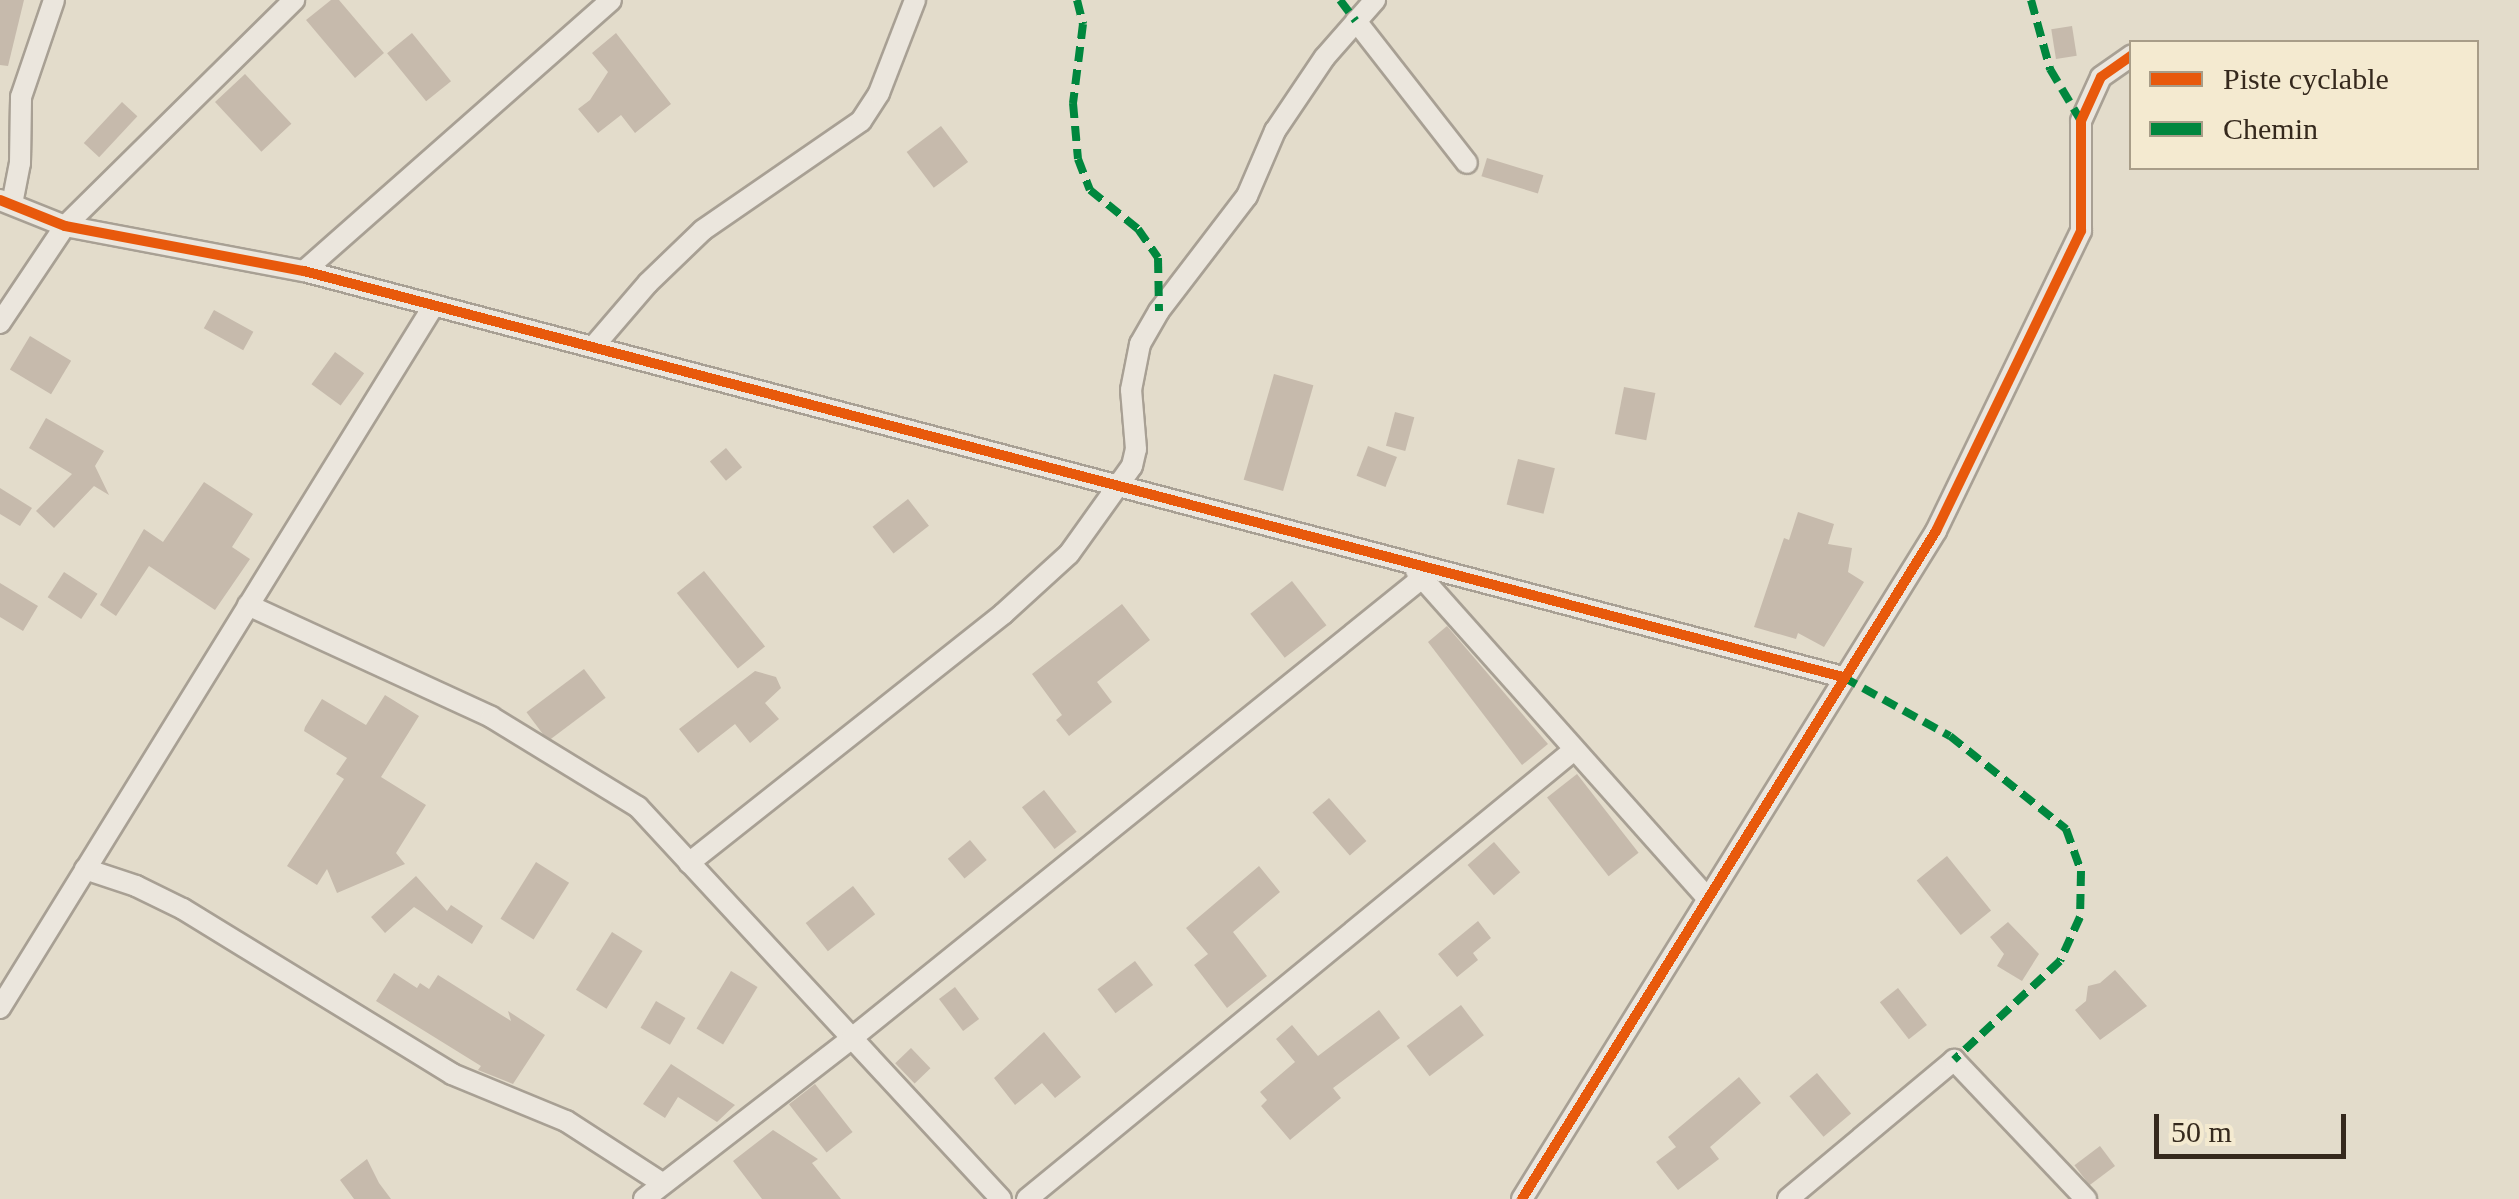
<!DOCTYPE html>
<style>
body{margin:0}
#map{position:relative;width:2519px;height:1199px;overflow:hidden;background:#e3dccb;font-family:"Times New Roman",serif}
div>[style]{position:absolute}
.building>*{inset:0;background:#c6baac;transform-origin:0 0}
.roads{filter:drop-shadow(2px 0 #a8a094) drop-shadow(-2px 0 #a8a094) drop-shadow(0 2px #a8a094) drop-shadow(0 -2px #a8a094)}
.minor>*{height:20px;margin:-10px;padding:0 10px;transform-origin:10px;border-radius:10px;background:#ebe6dd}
.quiet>*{height:8px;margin-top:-4px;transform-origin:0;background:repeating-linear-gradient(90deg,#00873e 0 15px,transparent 0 23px)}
.cycleway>*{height:10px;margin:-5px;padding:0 5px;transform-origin:5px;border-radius:5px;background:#e8590c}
span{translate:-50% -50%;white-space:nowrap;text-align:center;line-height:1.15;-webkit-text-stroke:8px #f4ead0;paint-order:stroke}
.legend{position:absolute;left:2129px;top:40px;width:350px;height:130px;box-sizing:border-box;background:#f4ead0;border:2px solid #a89d88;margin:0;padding:12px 18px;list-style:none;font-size:30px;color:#35291d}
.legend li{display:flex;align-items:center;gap:20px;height:50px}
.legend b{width:50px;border:2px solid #a89d88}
.scale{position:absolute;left:2154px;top:1114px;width:192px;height:45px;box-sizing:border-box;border:5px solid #35291d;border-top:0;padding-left:12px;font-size:30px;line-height:35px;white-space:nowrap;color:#35291d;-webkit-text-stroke:8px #f4ead0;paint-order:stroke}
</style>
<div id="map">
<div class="building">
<i style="clip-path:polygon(0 0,24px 0,8px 66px,0 65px)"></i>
<i style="clip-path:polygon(331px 0,339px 0,384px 53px,355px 78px,306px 20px)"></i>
<i style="left:2072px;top:26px;width:30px;height:21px;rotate:81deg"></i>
<i style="left:412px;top:33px;width:62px;height:32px;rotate:51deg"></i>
<i style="clip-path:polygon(616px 33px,671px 104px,635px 133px,621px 115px,598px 133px,578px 109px,590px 100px,608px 72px,592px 53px)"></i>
<i style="left:245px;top:74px;width:68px;height:41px;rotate:47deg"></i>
<i style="left:122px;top:102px;width:21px;height:56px;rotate:43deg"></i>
<i style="left:941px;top:126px;width:45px;height:43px;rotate:53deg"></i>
<i style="left:1487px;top:158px;width:59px;height:19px;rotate:17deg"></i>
<i style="left:214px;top:310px;width:45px;height:21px;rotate:29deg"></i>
<i style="left:30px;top:336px;width:48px;height:39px;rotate:31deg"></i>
<i style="left:335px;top:352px;width:36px;height:40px;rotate:36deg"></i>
<i style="left:1274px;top:374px;width:41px;height:110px;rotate:16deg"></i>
<i style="left:1624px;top:387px;width:32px;height:48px;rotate:11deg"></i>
<i style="left:1395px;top:412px;width:20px;height:35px;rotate:15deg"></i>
<i style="clip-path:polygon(46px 418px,104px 451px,95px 466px,109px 495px,94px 486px,54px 528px,36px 511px,72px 474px,29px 448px)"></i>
<i style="left:1368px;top:446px;width:31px;height:32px;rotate:21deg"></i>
<i style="left:726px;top:448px;width:25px;height:21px;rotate:50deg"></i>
<i style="left:1518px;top:459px;width:38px;height:47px;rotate:14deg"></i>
<i style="clip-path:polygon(204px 482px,253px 514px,232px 547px,250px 559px,215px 610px,149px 566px,116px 616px,100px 605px,144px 529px,163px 542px)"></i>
<i style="clip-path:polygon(0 488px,32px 508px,20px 526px,0 514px)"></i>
<i style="left:908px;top:499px;width:34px;height:45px;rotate:52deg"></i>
<i style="clip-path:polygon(1798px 512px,1834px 524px,1828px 544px,1852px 548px,1848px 572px,1864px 582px,1824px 647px,1798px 633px,1796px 639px,1754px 627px,1784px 538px,1789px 540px)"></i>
<i style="left:704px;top:571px;width:97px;height:35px;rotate:51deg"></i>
<i style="left:64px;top:572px;width:40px;height:30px;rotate:33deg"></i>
<i style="left:1292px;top:581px;width:56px;height:53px;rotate:52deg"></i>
<i style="clip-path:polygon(0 583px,38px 606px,23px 631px,0 617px)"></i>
<i style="clip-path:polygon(1122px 604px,1150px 640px,1097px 682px,1112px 702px,1069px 736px,1056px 720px,1062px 715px,1032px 674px)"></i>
<i style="clip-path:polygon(1447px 626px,1548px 744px,1522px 765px,1428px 642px)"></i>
<i style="left:584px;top:669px;width:36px;height:72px;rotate:53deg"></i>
<i style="clip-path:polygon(755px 671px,776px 677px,781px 688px,765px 703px,779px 719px,750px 743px,735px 724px,698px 753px,679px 729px)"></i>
<i style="clip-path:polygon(385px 695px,419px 716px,381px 777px,426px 805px,396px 853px,405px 864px,337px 893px,327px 869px,317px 885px,287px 866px,344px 779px,336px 774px,347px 758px,304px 731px,305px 727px,322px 699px,366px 725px)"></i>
<i style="left:1577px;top:774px;width:100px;height:38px;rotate:52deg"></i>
<i style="left:1044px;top:790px;width:53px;height:28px;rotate:52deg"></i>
<i style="left:1329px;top:798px;width:57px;height:22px;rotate:49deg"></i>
<i style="left:970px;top:840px;width:26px;height:29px;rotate:50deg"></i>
<i style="left:1494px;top:842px;width:40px;height:35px;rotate:49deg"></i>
<i style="left:1947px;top:856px;width:70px;height:39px;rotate:51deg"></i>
<i style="left:536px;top:862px;width:39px;height:67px;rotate:32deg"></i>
<i style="clip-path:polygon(1259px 866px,1280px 892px,1233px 932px,1267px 976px,1227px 1008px,1194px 965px,1208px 954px,1186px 928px)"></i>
<i style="clip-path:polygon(416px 876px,447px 911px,451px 905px,483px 926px,472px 944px,414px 907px,385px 933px,371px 917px)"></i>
<i style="left:853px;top:886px;width:36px;height:60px;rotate:52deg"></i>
<i style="clip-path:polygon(1478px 921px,1491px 938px,1473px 953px,1478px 960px,1457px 977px,1438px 954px)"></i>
<i style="clip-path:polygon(2008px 922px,2039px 954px,2022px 981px,1997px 966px,2004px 954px,1990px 937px)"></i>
<i style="left:612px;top:932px;width:36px;height:68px;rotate:32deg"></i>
<i style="left:1135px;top:961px;width:30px;height:47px;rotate:53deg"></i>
<i style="clip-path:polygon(2115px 970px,2147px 1006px,2100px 1040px,2075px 1010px,2086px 1001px,2088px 986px,2100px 983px)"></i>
<i style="left:731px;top:971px;width:31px;height:67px;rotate:31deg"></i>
<i style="clip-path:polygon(394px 973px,417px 988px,420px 983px,429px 989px,438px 975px,511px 1021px,508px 1011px,545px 1035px,513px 1084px,478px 1070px,481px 1066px,376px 1001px)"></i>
<i style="left:955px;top:987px;width:40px;height:20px;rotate:53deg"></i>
<i style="left:1898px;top:988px;width:47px;height:23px;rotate:52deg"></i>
<i style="left:656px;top:1001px;width:34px;height:31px;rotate:30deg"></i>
<i style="left:1461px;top:1005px;width:38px;height:68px;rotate:53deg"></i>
<i style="clip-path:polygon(1379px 1010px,1400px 1038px,1333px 1088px,1341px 1098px,1290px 1140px,1261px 1106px,1267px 1100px,1260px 1092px,1295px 1062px,1276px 1039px,1292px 1025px,1318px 1056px)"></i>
<i style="clip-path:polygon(1044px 1032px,1081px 1077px,1055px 1098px,1042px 1083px,1015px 1105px,994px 1078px)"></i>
<i style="left:911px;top:1048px;width:28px;height:22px;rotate:46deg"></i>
<i style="clip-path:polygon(671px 1064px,735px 1105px,717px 1122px,678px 1097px,665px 1118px,643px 1104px)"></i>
<i style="left:1817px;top:1073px;width:53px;height:36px;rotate:50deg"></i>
<i style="clip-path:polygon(1739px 1077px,1761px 1103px,1710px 1147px,1719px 1159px,1678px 1190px,1656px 1162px,1676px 1147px,1668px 1137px)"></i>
<i style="left:815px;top:1084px;width:61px;height:33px;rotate:52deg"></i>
<i style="clip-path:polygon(773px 1130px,818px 1159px,812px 1163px,841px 1199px,762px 1199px,733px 1161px)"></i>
<i style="left:2100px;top:1146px;width:25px;height:32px;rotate:53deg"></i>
<i style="clip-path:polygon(367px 1159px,379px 1183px,391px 1199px,354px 1199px,340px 1180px)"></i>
</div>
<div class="roads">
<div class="minor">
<i style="left:1356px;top:21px;width:180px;rotate:52deg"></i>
<i style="left:0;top:200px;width:70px;rotate:21.8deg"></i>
<i style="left:65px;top:226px;width:243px;rotate:10.7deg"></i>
<i style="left:304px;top:271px;width:1592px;rotate:14.78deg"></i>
<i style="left:12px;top:204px;width:42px;rotate:-79deg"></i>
<i style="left:20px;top:163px;width:66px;rotate:-89.1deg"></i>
<i style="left:21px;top:97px;width:102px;rotate:-71.2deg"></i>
<i style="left:304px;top:271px;width:409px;rotate:-41.4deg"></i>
<i style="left:0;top:323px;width:117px;rotate:-56.2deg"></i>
<i style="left:65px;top:226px;width:322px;rotate:-44.6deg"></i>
<i style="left:593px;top:347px;width:84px;rotate:-49.3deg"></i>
<i style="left:648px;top:283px;width:76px;rotate:-43.9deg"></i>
<i style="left:703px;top:230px;width:192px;rotate:-34.6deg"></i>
<i style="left:861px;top:121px;width:33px;rotate:-57deg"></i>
<i style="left:879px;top:93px;width:100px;rotate:-68.8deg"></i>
<i style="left:1416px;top:571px;width:438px;rotate:48.3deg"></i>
<i style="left:248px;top:605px;width:268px;rotate:24.7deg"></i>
<i style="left:491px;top:717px;width:172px;rotate:31.5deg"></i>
<i style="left:638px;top:807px;width:534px;rotate:47.2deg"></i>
<i style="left:689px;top:863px;width:401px;rotate:-38.4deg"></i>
<i style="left:1003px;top:614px;width:89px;rotate:-42.3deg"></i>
<i style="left:1069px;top:554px;width:108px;rotate:-54.4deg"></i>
<i style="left:1132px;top:466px;width:17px;rotate:-77deg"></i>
<i style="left:1136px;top:449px;width:59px;rotate:-94.8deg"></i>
<i style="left:1131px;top:390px;width:47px;rotate:-78.9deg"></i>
<i style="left:1140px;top:344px;width:38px;rotate:-60deg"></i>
<i style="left:1159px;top:311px;width:145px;rotate:-52.6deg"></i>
<i style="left:1247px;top:196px;width:71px;rotate:-66.7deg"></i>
<i style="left:1275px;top:131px;width:89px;rotate:-56deg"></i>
<i style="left:1325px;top:57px;width:76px;rotate:-48.7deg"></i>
<i style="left:85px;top:869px;width:54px;rotate:18.4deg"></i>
<i style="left:136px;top:886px;width:52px;rotate:26.1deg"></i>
<i style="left:183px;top:909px;width:316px;rotate:31.5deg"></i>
<i style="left:452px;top:1074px;width:123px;rotate:22.4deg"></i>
<i style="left:566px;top:1121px;width:114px;rotate:32.9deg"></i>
<i style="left:0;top:1008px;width:826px;rotate:-58.31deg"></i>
<i style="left:644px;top:1199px;width:263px;rotate:-37.7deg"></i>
<i style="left:852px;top:1038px;width:732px;rotate:-38.9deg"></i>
<i style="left:1027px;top:1199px;width:708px;rotate:-39.38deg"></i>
<i style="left:1522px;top:1199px;width:786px;rotate:-58.21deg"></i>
<i style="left:1936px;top:531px;width:333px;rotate:-64.2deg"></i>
<i style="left:2081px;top:231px;width:110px;rotate:-90deg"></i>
<i style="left:2081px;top:121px;width:48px;rotate:-65.6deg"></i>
<i style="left:2101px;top:77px;width:38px;rotate:-35deg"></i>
<i style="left:1788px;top:1199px;width:217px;rotate:-39.9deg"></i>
<i style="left:1954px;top:1060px;width:192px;rotate:46.5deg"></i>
</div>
</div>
<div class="quiet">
<i style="left:1077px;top:0;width:25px;rotate:76deg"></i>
<i style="left:1083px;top:24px;width:80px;rotate:97.2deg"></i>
<i style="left:1073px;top:103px;width:56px;rotate:84.9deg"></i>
<i style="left:1078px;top:159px;width:33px;rotate:69deg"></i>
<i style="left:1090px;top:190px;width:62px;rotate:39.1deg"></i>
<i style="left:1138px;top:229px;width:35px;rotate:55deg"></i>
<i style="left:1158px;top:258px;width:53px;rotate:88.9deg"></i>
<i style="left:1340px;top:0;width:26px;rotate:53deg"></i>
<i style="left:2031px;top:0;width:72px;rotate:74.6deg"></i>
<i style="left:2050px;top:69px;width:61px;rotate:59.2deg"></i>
<i style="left:1843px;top:677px;width:122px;rotate:28.9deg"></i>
<i style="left:1950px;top:736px;width:149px;rotate:38.7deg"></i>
<i style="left:2066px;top:829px;width:45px;rotate:70.3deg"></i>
<i style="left:2081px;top:871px;width:46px;rotate:91.2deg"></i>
<i style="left:2080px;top:917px;width:48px;rotate:114.4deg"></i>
<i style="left:2060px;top:961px;width:145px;rotate:137deg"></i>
</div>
<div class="cycleway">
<i style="left:0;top:200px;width:70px;rotate:21.8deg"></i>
<i style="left:65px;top:226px;width:243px;rotate:10.7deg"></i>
<i style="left:304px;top:271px;width:1592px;rotate:14.78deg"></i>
<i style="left:1522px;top:1199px;width:786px;rotate:-58.21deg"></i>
<i style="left:1936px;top:531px;width:333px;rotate:-64.2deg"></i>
<i style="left:2081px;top:231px;width:110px;rotate:-90deg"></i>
<i style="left:2081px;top:121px;width:48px;rotate:-65.6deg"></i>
<i style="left:2101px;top:77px;width:38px;rotate:-35deg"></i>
</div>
<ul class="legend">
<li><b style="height:12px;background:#e8590c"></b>Piste cyclable</li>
<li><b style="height:12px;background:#00873e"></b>Chemin</li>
</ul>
<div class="scale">50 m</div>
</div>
